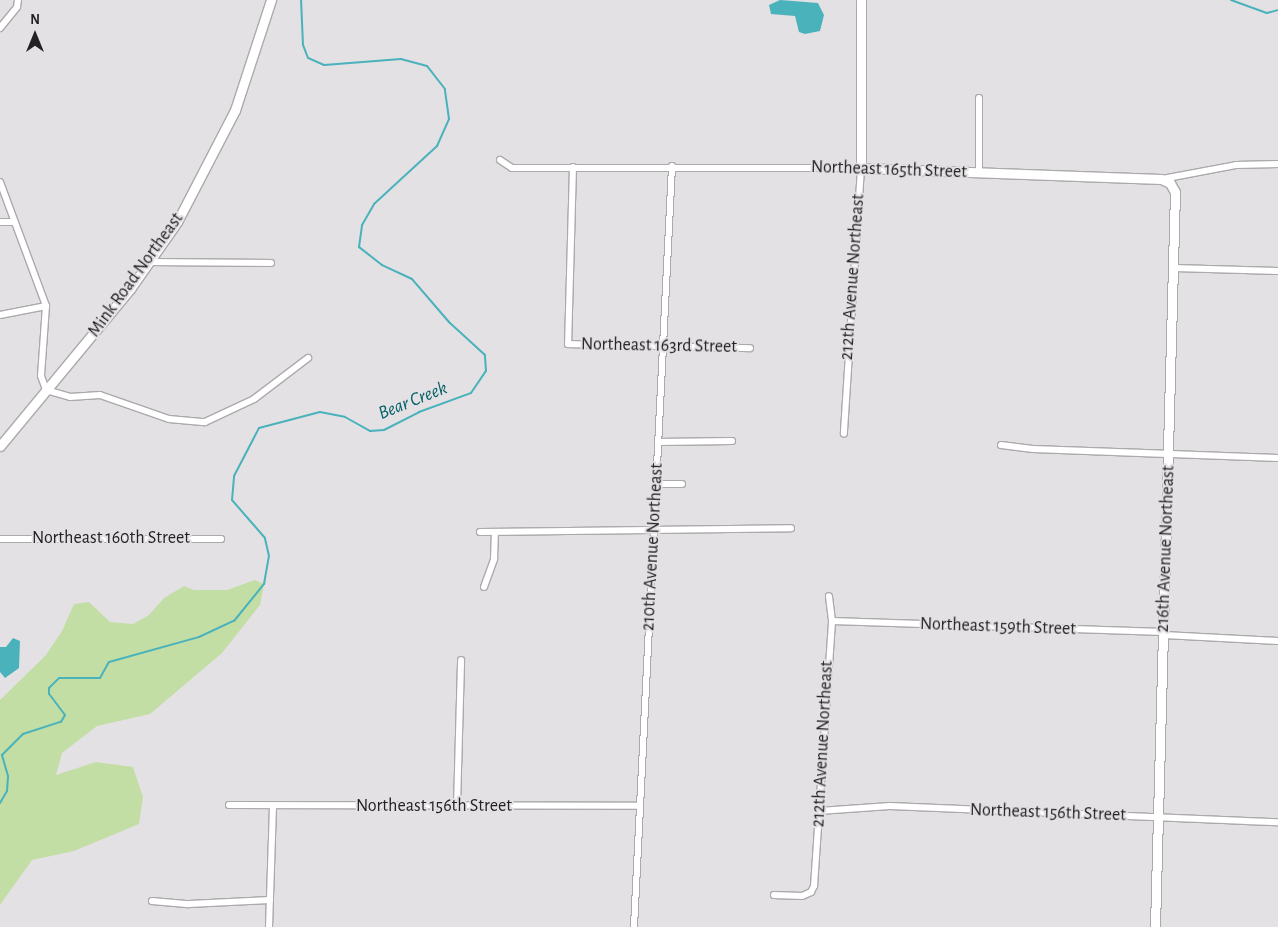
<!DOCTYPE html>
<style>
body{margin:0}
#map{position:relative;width:1278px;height:927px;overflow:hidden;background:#e4e1e4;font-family:"Alegreya Sans",sans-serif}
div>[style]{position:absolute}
.green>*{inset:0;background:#c2dea5}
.water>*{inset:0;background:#49b2bb}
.stream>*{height:2px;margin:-1px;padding:0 1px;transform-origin:1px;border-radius:1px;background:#49b2bb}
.roads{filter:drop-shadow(1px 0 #aca9ac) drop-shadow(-1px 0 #aca9ac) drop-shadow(0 1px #aca9ac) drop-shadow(0 -1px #aca9ac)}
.street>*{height:6px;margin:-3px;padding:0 3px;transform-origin:3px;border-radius:3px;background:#fff}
.secondary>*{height:9px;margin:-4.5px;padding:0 4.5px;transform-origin:4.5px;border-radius:4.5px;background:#fff}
span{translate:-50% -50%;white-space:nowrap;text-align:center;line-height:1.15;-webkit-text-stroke:4px #e4e1e4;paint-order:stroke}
.street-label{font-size:18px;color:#232223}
.water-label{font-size:19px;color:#036168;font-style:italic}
.north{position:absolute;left:10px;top:10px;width:50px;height:50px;-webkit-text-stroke:4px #e4e1e4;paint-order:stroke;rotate:0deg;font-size:14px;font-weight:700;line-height:20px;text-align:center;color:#232223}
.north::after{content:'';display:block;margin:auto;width:18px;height:22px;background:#232223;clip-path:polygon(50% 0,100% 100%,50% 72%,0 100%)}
</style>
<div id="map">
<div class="green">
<i style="clip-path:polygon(255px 580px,264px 584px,260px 605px,222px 653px,150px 714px,97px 726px,62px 753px,56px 775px,96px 762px,133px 767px,143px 797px,139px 824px,74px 851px,32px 860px,0 905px,0 700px,46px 655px,62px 631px,74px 604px,89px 602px,110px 622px,133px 624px,149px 615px,164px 598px,184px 586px,194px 590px,227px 590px)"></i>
</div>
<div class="water">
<i style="clip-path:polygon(780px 0,818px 3px,824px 15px,820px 31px,805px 34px,799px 32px,795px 16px,771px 14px,769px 5px)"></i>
<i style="clip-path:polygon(13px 638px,20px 641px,19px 668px,5px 678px,0 672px,0 647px,6px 647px)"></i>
</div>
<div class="stream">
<i style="left:1231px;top:0;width:38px;rotate:20deg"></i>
<i style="left:1267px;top:13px;width:11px;rotate:-15deg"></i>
<i style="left:0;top:803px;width:14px;rotate:-60deg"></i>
<i style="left:7px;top:791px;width:15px;rotate:-86deg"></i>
<i style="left:8px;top:776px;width:22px;rotate:-106deg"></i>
<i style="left:2px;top:755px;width:30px;rotate:-45deg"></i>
<i style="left:23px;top:734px;width:40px;rotate:-18deg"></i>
<i style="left:61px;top:722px;width:8px;rotate:-60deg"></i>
<i style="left:65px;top:715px;width:26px;rotate:-127deg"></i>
<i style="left:49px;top:694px;width:6px;rotate:-90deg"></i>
<i style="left:49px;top:688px;width:14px;rotate:-45deg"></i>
<i style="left:59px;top:678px;width:41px"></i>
<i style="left:100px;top:678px;width:18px;rotate:-61deg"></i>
<i style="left:109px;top:662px;width:93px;rotate:-15.5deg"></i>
<i style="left:199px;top:637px;width:38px;rotate:-25deg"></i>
<i style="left:234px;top:621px;width:48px;rotate:-51deg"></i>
<i style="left:264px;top:584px;width:28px;rotate:-80deg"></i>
<i style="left:269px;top:556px;width:18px;rotate:-103deg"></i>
<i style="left:265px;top:538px;width:50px;rotate:-131deg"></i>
<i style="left:232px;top:500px;width:24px;rotate:-85deg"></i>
<i style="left:234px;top:476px;width:54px;rotate:-62.5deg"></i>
<i style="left:259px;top:428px;width:63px;rotate:-14.7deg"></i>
<i style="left:320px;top:412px;width:25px;rotate:11deg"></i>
<i style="left:345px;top:417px;width:29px;rotate:29deg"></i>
<i style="left:370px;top:431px;width:14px;rotate:-4deg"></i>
<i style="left:384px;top:430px;width:39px;rotate:-27deg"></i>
<i style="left:419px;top:412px;width:55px;rotate:-20.1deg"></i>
<i style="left:471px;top:393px;width:27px;rotate:-56deg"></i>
<i style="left:486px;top:371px;width:16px;rotate:-94deg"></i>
<i style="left:485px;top:355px;width:49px;rotate:-137.5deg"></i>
<i style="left:449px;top:322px;width:57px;rotate:-130.7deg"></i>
<i style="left:412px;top:279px;width:33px;rotate:-155deg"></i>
<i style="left:382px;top:265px;width:29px;rotate:-142deg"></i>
<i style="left:359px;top:247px;width:22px;rotate:-82deg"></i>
<i style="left:362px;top:225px;width:24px;rotate:-60deg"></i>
<i style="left:374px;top:204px;width:86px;rotate:-42.6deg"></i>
<i style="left:437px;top:146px;width:30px;rotate:-66deg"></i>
<i style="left:449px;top:119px;width:30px;rotate:-98deg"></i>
<i style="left:445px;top:89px;width:29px;rotate:-128deg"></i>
<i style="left:427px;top:66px;width:27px;rotate:-165deg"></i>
<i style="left:401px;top:59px;width:77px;rotate:175.5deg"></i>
<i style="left:324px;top:65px;width:17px;rotate:-156deg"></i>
<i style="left:308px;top:58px;width:14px;rotate:-111deg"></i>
<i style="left:303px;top:45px;width:45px;rotate:-92.5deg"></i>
</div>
<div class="roads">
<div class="street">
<i style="left:0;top:28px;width:27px;rotate:-51deg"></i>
<i style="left:17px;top:7px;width:7px;rotate:-82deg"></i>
<i style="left:979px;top:98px;width:74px;rotate:90deg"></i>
<i style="left:500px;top:160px;width:14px;rotate:34deg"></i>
<i style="left:512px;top:168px;width:349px"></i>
<i style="left:861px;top:168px;width:266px;rotate:93.7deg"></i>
<i style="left:573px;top:167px;width:177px;rotate:91.6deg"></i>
<i style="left:568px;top:344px;width:182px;rotate:1.3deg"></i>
<i style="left:1162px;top:179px;width:75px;rotate:-10.7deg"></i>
<i style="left:1236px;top:165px;width:42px;rotate:-1.4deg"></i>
<i style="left:0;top:182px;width:132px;rotate:69.6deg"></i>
<i style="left:46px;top:306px;width:70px;rotate:94.1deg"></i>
<i style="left:41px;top:376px;width:15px;rotate:70deg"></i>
<i style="left:46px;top:390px;width:25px;rotate:16deg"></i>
<i style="left:70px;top:397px;width:30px;rotate:-4deg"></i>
<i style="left:100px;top:395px;width:73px;rotate:19.2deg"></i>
<i style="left:169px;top:419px;width:36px;rotate:5deg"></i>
<i style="left:205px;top:422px;width:54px;rotate:-25.1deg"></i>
<i style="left:254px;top:399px;width:68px;rotate:-37.2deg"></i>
<i style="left:0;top:222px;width:13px"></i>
<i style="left:151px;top:262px;width:120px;rotate:0.5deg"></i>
<i style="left:1174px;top:268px;width:104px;rotate:1.7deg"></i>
<i style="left:0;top:315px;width:47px;rotate:-11.1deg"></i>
<i style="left:658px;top:442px;width:74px;rotate:-0.8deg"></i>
<i style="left:1001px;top:445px;width:32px;rotate:7deg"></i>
<i style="left:1033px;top:449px;width:245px;rotate:2.1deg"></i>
<i style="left:658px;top:484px;width:24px"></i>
<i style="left:480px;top:532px;width:311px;rotate:-0.7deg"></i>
<i style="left:0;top:539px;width:221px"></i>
<i style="left:484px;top:587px;width:30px;rotate:-70deg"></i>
<i style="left:494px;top:559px;width:27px;rotate:-88deg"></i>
<i style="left:832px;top:621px;width:332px;rotate:1.9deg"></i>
<i style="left:1164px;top:635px;width:114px;rotate:3deg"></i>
<i style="left:229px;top:805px;width:410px;rotate:0.1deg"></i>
<i style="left:457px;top:806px;width:146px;rotate:-88.4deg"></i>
<i style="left:819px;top:811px;width:71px;rotate:-4deg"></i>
<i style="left:890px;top:806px;width:388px;rotate:2.4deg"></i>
<i style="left:774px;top:895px;width:28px;rotate:2deg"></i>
<i style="left:802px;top:896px;width:10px;rotate:-24deg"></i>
<i style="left:811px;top:892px;width:7px;rotate:-63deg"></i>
<i style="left:814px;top:886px;width:266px;rotate:-86.1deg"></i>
<i style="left:832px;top:621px;width:25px;rotate:-97deg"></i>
<i style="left:152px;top:901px;width:37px;rotate:5deg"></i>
<i style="left:189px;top:904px;width:81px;rotate:-2.8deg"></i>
<i style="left:269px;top:927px;width:121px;rotate:-88.1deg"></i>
<i style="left:634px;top:927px;width:762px;rotate:-87.14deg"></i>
</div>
<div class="secondary">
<i style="left:861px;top:0;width:168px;rotate:90deg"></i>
<i style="left:861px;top:168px;width:300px;rotate:2.1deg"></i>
<i style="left:1161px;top:179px;width:10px;rotate:24deg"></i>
<i style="left:1170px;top:183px;width:10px;rotate:61deg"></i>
<i style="left:1175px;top:192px;width:735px;rotate:91.56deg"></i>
<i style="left:0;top:446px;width:204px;rotate:-50.4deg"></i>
<i style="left:130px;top:289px;width:82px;rotate:-55deg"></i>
<i style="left:177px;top:222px;width:126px;rotate:-62.6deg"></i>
<i style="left:235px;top:110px;width:116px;rotate:-71.9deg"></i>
</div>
</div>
<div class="street-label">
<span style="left:889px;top:170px;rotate:2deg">Northeast 165th Street</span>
<span style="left:136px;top:275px;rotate:-54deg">Mink Road Northeast</span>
<span style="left:853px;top:277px;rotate:-86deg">212th Avenue Northeast</span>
<span style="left:659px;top:346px;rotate:1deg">Northeast 163rd Street</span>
<span style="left:111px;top:538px">Northeast 160th Street</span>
<span style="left:653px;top:547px;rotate:-87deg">210th Avenue Northeast</span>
<span style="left:1166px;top:549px;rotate:-88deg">216th Avenue Northeast</span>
<span style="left:998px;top:627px;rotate:2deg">Northeast 159th Street</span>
<span style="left:823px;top:744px;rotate:-87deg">212th Avenue Northeast</span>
<span style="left:434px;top:806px">Northeast 156th Street</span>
<span style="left:1048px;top:813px;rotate:2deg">Northeast 156th Street</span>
</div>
<div class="water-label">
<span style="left:413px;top:401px;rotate:-22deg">Bear Creek</span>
</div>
<div class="north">N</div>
</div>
